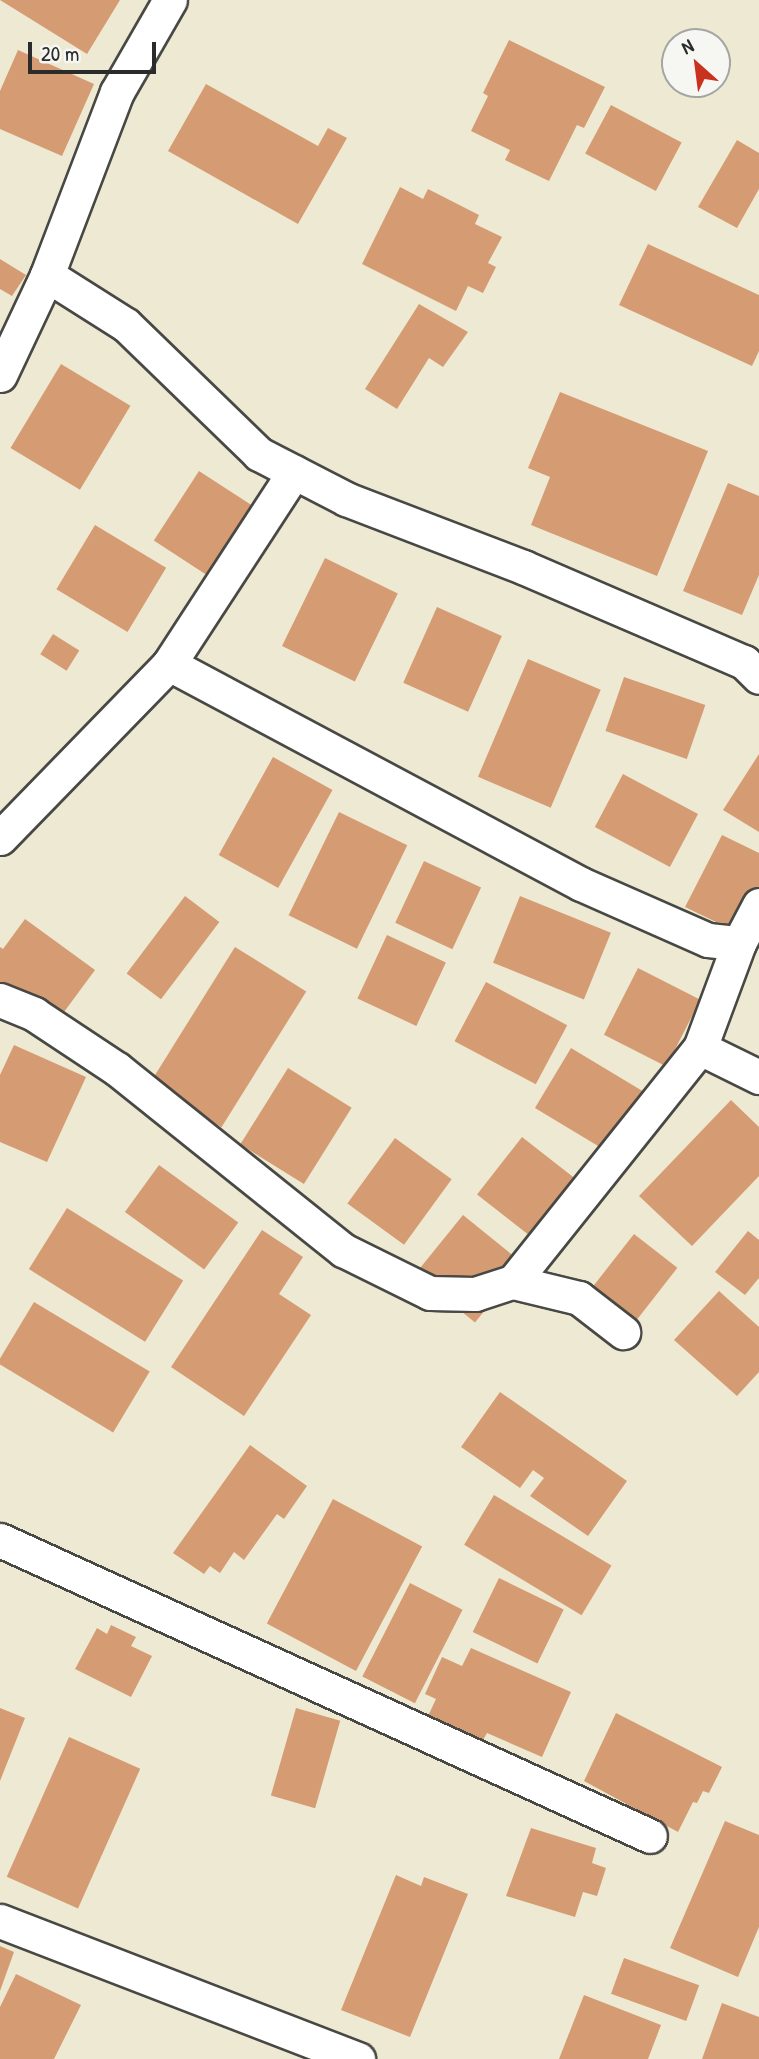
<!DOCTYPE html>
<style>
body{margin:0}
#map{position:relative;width:759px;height:2059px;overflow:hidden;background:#eee9d3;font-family:"Patrick Hand",sans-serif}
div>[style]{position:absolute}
.building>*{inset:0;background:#d59c73;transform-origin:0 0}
.roads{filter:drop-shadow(2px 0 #484844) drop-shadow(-2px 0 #484844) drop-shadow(0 2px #484844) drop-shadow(0 -2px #484844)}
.minor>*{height:33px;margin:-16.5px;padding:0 16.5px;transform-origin:16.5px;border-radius:16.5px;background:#fff}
span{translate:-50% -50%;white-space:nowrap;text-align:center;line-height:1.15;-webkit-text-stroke:5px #f6f6f2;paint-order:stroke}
.north{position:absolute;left:661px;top:28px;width:70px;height:70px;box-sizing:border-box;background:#f6f6f2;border:2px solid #a5a5a2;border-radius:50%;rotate:332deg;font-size:19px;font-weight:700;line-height:28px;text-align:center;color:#2b2b2b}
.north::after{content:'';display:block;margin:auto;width:24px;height:32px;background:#c8321e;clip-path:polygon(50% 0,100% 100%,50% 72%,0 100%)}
.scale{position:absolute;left:28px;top:42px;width:128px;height:32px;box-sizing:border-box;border:4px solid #2b2b2b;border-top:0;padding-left:9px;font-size:21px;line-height:24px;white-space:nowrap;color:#2b2b2b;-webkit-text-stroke:5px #f6f6f2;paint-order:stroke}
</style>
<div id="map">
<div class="building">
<i style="clip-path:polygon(0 0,120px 0,87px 54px)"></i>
<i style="clip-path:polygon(509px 40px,605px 87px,584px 128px,577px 125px,549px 181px,505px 160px,510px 150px,471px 131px,488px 96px,483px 93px)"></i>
<i style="clip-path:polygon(18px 50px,94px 84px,62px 156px,0 129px,0 91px)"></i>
<i style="clip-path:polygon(206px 84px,318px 146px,328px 128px,347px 138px,298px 224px,168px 151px)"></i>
<i style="left:611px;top:105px;width:80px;height:55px;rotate:28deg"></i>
<i style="clip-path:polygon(737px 140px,759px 153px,759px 189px,737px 228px,698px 207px)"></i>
<i style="clip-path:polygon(400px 187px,423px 199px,428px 189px,479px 215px,475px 224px,502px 237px,488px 263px,496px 267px,483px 293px,468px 286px,456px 311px,362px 264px)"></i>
<i style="clip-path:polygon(648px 244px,759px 295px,759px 351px,752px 366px,619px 305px)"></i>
<i style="clip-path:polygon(0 259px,26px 275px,12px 296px,0 289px)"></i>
<i style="clip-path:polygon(419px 304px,468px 332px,443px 367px,429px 358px,397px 409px,365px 389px)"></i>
<i style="left:61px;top:364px;width:81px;height:98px;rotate:31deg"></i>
<i style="clip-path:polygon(560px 392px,708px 451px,657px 576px,531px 525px,550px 477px,528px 468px)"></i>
<i style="left:199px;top:471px;width:86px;height:83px;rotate:33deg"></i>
<i style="clip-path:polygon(728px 483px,759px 496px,759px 575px,742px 615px,683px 591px)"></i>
<i style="left:95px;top:525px;width:83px;height:75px;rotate:31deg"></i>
<i style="left:325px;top:558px;width:81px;height:98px;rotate:26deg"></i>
<i style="left:437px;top:607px;width:71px;height:83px;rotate:24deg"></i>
<i style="left:53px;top:634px;width:31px;height:24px;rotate:32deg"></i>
<i style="left:528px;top:659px;width:79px;height:128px;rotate:23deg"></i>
<i style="left:624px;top:677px;width:86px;height:57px;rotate:19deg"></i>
<i style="clip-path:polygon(759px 754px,759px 832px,723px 810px)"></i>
<i style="left:273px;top:757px;width:68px;height:112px;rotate:29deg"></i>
<i style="left:623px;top:774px;width:85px;height:60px;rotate:28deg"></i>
<i style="left:339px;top:812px;width:76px;height:115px;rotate:26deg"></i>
<i style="clip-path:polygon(722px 835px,759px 853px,759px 912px,747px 937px,685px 907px)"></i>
<i style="left:424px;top:861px;width:63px;height:68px;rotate:25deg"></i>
<i style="left:185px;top:896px;width:43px;height:97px;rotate:37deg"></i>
<i style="left:520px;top:896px;width:98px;height:72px;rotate:22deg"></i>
<i style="clip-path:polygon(25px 919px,95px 970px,50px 1031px,0 995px,0 947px,3px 949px)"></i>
<i style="left:387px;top:935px;width:65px;height:70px;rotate:25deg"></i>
<i style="left:235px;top:947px;width:84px;height:160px;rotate:32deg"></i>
<i style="left:638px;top:968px;width:70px;height:75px;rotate:27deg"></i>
<i style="left:486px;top:982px;width:92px;height:67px;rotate:28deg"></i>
<i style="clip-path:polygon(14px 1045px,86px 1077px,47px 1162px,0 1142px,0 1075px)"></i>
<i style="left:571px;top:1048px;width:96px;height:70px;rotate:31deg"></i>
<i style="left:288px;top:1068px;width:75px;height:90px;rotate:32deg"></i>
<i style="clip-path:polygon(731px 1100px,759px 1127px,759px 1176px,692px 1246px,639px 1196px)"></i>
<i style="left:522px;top:1137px;width:99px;height:73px;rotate:38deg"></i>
<i style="left:395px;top:1138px;width:70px;height:81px;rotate:36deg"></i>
<i style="left:159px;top:1165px;width:98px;height:58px;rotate:36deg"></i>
<i style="left:67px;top:1208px;width:137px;height:72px;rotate:32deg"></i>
<i style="left:463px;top:1215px;width:77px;height:76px;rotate:39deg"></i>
<i style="clip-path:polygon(262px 1230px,303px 1257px,279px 1294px,311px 1315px,244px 1416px,171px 1367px)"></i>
<i style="clip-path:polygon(748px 1231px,759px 1240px,759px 1278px,745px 1295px,715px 1272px)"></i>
<i style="left:634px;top:1234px;width:55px;height:74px;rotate:38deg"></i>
<i style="clip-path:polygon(719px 1291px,759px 1327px,759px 1372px,737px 1396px,674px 1340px)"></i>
<i style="left:34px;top:1302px;width:135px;height:71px;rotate:31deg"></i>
<i style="clip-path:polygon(500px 1392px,627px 1481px,588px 1536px,530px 1496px,544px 1478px,533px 1470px,520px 1488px,461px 1447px)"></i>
<i style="clip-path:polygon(250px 1445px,307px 1486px,284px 1519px,277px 1514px,244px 1560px,234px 1552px,220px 1573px,210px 1566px,204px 1574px,173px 1553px)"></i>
<i style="left:494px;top:1495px;width:137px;height:58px;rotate:31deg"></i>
<i style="left:333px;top:1499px;width:101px;height:141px;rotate:28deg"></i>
<i style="left:499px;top:1578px;width:72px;height:60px;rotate:26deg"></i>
<i style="left:410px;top:1583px;width:59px;height:105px;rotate:27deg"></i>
<i style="clip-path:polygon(111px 1625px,136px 1637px,131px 1646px,152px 1656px,131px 1697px,75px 1669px,97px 1628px,107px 1634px)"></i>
<i style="clip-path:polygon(471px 1648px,571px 1692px,542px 1757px,487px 1733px,483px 1740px,428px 1716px,436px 1699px,425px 1694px,442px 1657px,462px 1666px)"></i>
<i style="clip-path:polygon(0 1708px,25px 1718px,0 1781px)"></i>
<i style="left:296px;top:1708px;width:46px;height:91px;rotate:16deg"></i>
<i style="clip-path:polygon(616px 1713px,722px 1767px,709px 1793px,703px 1791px,697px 1803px,693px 1802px,678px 1832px,584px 1781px)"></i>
<i style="left:69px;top:1737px;width:78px;height:153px;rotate:24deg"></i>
<i style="clip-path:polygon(725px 1821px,759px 1835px,759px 1927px,738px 1977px,670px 1948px)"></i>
<i style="clip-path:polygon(531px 1828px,596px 1848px,592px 1863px,606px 1868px,597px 1896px,583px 1892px,575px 1917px,506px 1896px)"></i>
<i style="clip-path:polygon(396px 1875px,421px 1886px,424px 1877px,468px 1894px,410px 2037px,341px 2010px)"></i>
<i style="clip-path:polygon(0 1946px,14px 1952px,0 1991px)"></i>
<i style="left:624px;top:1958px;width:80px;height:38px;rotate:20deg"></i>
<i style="clip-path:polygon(16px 1974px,81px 2005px,54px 2059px,0 2059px,0 2007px)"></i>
<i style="clip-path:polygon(584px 1995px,661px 2025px,648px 2059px,559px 2059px)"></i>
<i style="clip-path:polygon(722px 2003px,759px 2017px,759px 2059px,702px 2059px)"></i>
</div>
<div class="roads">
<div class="minor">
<i style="left:47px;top:275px;width:93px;rotate:32.3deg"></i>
<i style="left:126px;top:325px;width:185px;rotate:44.1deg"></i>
<i style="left:259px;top:454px;width:98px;rotate:27.3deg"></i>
<i style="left:346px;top:499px;width:190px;rotate:21deg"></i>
<i style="left:523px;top:567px;width:241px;rotate:23.3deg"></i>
<i style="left:744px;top:662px;width:21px;rotate:45deg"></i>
<i style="left:0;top:375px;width:110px;rotate:-64.8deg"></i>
<i style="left:47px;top:275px;width:196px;rotate:-69.1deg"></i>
<i style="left:117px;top:92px;width:106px;rotate:-60.1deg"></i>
<i style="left:169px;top:664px;width:467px;rotate:28.1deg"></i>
<i style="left:581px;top:884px;width:139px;rotate:23.8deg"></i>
<i style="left:708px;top:940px;width:31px;rotate:6deg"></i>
<i style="left:0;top:838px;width:243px;rotate:-45.8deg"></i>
<i style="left:169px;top:664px;width:229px;rotate:-56.9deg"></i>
<i style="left:0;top:1000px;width:37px;rotate:22deg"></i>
<i style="left:34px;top:1014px;width:100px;rotate:33.5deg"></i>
<i style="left:117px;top:1069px;width:290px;rotate:38.7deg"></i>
<i style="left:343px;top:1250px;width:97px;rotate:26.3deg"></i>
<i style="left:430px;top:1293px;width:45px;rotate:1.3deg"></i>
<i style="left:475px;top:1294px;width:40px;rotate:-18deg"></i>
<i style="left:513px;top:1282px;width:68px;rotate:13.6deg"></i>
<i style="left:579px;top:1298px;width:56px;rotate:37.7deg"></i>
<i style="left:700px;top:1048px;width:66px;rotate:26.2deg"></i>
<i style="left:513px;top:1282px;width:300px;rotate:-51.4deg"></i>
<i style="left:700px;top:1048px;width:112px;rotate:-69.6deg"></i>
<i style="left:739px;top:943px;width:43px;rotate:-62.2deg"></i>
<i style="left:0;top:1540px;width:714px;rotate:24.48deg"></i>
<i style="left:0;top:1921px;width:384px;rotate:21.1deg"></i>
</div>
</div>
<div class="north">N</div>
<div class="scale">20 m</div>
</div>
